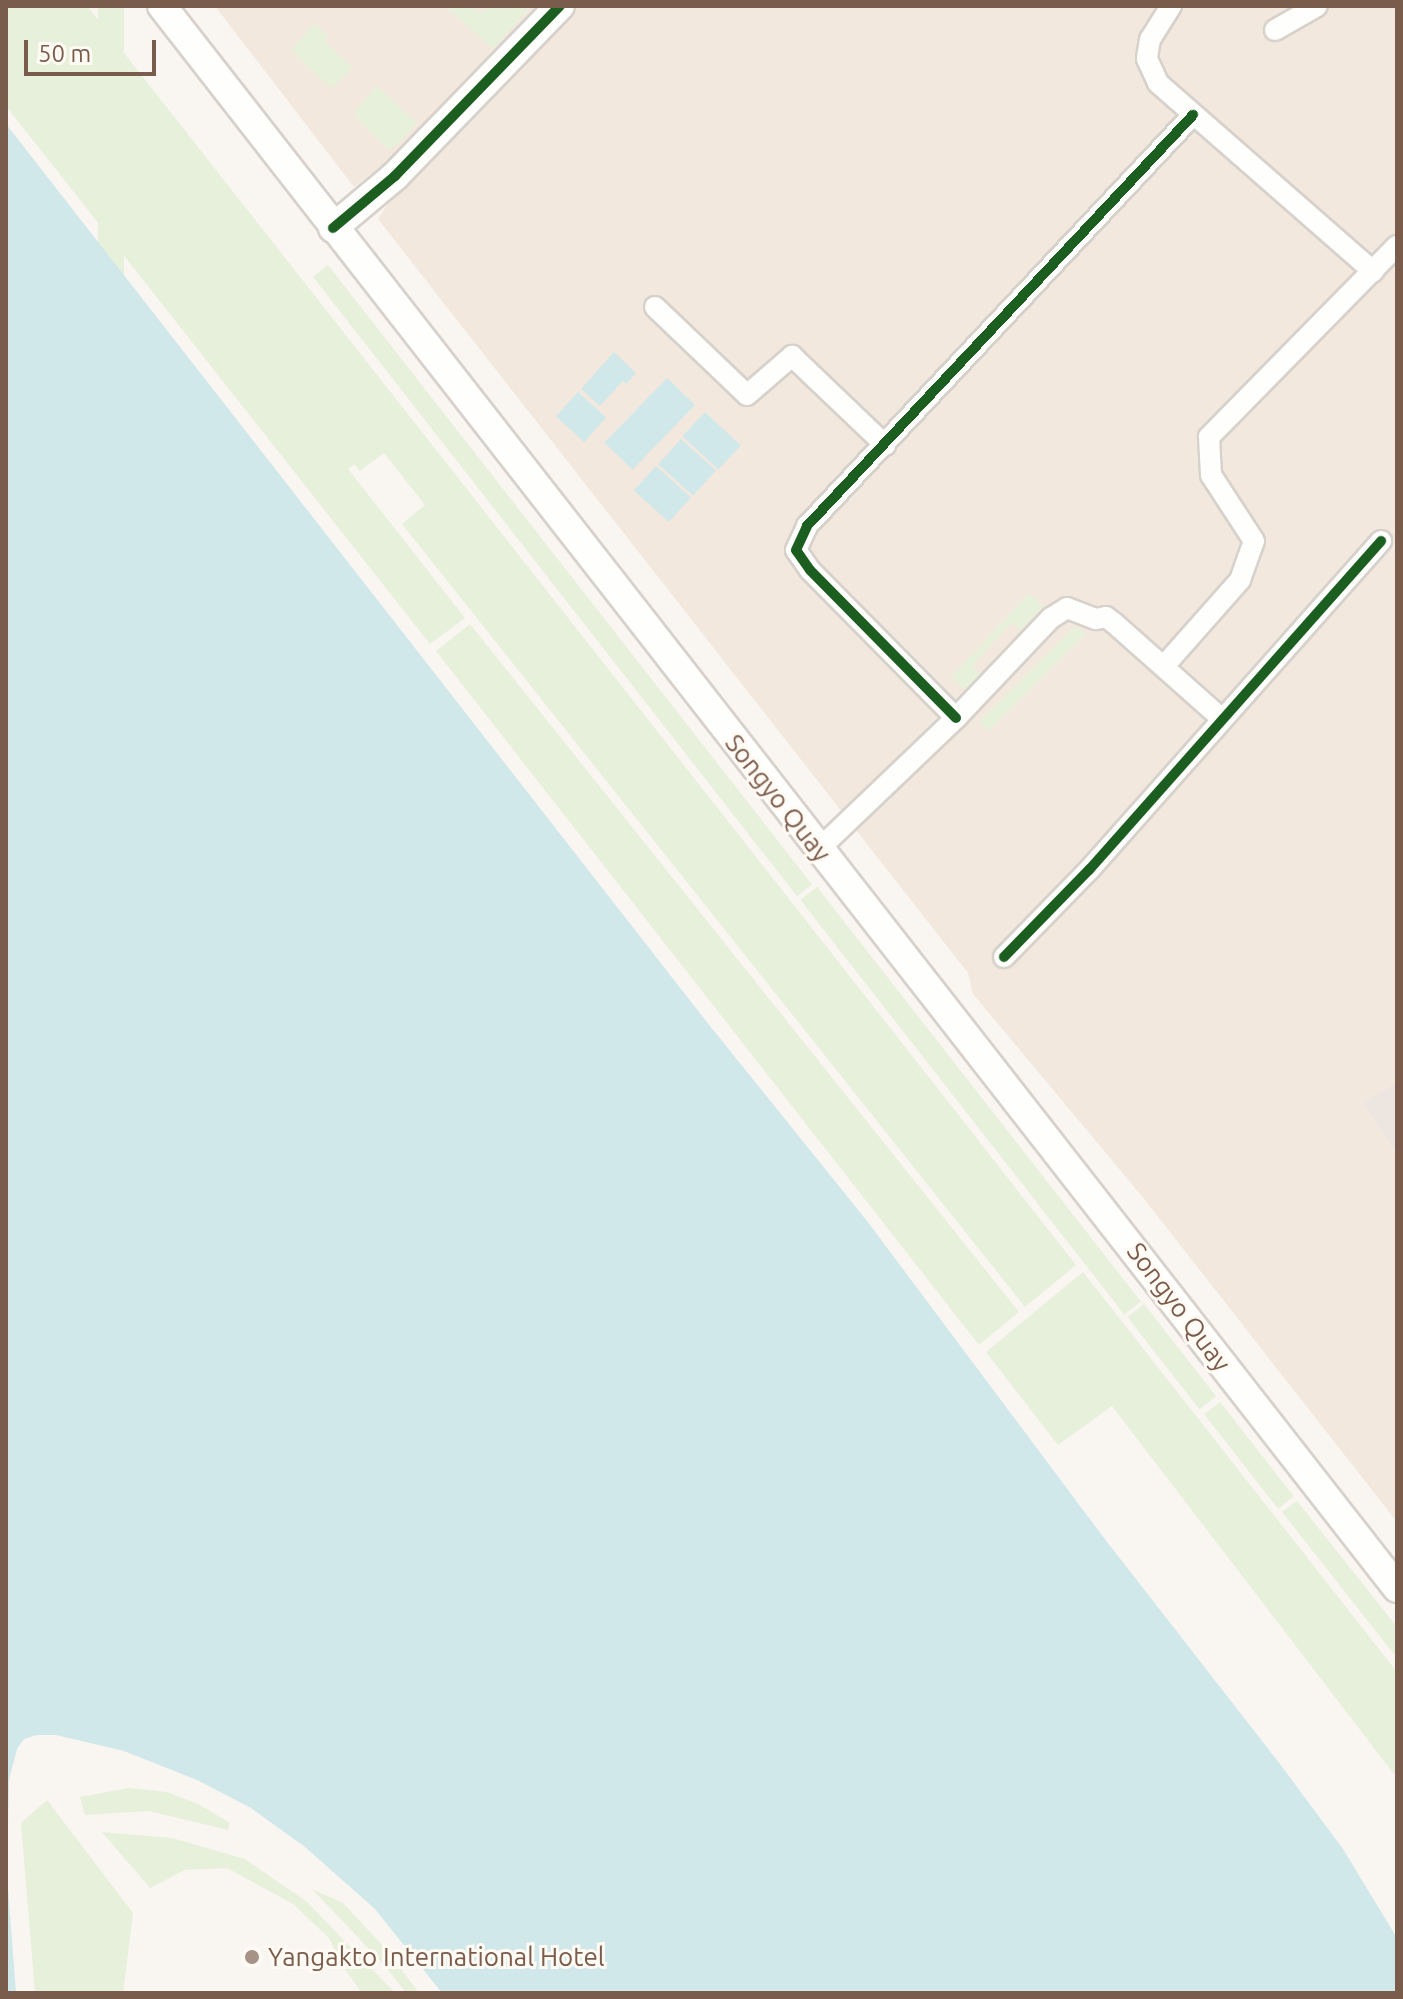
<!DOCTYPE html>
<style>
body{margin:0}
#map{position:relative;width:1403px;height:1999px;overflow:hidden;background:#f9f5f0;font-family:Ubuntu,sans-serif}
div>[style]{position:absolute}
.residential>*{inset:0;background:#f2e8de}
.industrial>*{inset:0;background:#ede5e0}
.green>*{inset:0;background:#e7f0db;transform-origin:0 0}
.water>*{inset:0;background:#d0e8ea;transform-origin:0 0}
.roads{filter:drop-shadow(2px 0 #d7d1cb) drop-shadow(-2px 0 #d7d1cb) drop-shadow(0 2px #d7d1cb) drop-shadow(0 -2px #d7d1cb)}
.street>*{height:20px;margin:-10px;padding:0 10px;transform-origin:10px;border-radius:10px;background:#fefefd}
.secondary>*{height:28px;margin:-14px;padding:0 14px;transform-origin:14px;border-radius:14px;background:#fefefd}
.cycleway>*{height:10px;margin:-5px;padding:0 5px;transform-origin:5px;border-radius:5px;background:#1b5e20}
.dots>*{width:22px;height:22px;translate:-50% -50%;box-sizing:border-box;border:4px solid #fffaf3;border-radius:50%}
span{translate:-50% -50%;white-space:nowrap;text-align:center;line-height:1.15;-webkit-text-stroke:6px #fffaf3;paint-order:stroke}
.street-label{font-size:26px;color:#7a5c4d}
.poi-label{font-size:26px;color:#7a5c4d}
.left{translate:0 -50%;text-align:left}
.frame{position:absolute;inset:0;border:8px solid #7a5c4d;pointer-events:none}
.scale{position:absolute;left:24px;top:40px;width:132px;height:36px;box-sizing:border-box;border:4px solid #7a5c4d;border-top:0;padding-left:10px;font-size:24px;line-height:28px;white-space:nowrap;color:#7a5c4d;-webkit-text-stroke:6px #fffaf3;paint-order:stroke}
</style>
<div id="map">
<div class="residential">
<i style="clip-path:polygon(215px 6px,537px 6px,405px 148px,354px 187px)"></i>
<i style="clip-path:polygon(571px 6px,1397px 6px,1397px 1082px,1363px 1103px,1397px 1154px,1397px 1522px,1141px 1195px,973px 994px,968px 973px,378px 219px,393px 196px)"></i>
</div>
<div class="industrial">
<i style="clip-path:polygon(1397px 1082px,1397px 1154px,1363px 1103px)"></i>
</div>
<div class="green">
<i style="clip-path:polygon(6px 6px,87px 6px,786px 895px,1076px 1265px,1025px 1307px,402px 524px,425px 505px,384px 453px,360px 471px,354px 464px,348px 469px,465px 618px,430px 644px,6px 106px)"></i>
<i style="left:98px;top:6px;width:26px;height:338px"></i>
<i style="clip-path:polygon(445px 6px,472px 6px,481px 14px,489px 6px,532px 6px,493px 49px)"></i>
<i style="clip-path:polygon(314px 23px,327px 35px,326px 43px,353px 68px,335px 85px,328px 86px,291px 50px)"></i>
<i style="clip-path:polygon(377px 86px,417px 123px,398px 144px,388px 149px,356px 118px,355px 111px)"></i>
<i style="left:328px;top:265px;width:786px;height:19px;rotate:52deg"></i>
<i style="clip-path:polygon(1029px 593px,1043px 606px,1021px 630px,1012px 622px,972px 666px,980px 674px,965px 690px,951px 677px)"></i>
<i style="clip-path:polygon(470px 624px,1019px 1312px,979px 1345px,436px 651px)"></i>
<i style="left:1076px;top:625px;width:13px;height:137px;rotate:45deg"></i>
<i style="left:817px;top:887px;width:526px;height:21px;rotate:52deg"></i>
<i style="clip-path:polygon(1083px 1272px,1397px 1672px,1397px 1778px,1112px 1406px,1058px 1445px,986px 1352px)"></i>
<i style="left:1144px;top:1304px;width:117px;height:21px;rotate:52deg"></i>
<i style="left:1220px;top:1402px;width:120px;height:20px;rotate:52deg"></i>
<i style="clip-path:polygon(1297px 1501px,1397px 1627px,1397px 1658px,1282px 1512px)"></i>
<i style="clip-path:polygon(129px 1788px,167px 1792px,198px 1804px,230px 1823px,228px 1830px,149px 1811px,85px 1815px,80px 1797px)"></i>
<i style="clip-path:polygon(47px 1800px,133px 1913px,123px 1993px,35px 1993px,21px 1823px)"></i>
<i style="clip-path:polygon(102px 1832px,172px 1838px,245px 1859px,307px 1902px,395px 1993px,362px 1993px,341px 1964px,329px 1938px,293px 1904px,227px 1868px,185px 1870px,150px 1888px)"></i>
<i style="clip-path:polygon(312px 1889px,343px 1903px,385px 1948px,419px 1993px,406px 1993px,387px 1968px)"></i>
</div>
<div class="water">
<i style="clip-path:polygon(6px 124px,706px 1021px,867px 1221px,1104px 1538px,1280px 1764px,1343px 1849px,1397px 1938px,1397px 1993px,442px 1993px,375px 1909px,305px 1847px,251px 1808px,197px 1780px,124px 1751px,56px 1735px,37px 1735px,24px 1739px,17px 1749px,9px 1780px,7px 1875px,16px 1993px,6px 1993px)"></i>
<i style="clip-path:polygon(614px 352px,636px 373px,626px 384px,623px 381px,600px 406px,581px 389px)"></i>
<i style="left:667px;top:378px;width:39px;height:90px;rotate:44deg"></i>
<i style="left:578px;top:392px;width:38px;height:33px;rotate:42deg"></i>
<i style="left:705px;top:412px;width:49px;height:33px;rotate:43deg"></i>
<i style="left:681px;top:439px;width:47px;height:34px;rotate:42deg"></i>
<i style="left:656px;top:466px;width:47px;height:33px;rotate:42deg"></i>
</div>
<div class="roads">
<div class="street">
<i style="left:1171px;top:6px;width:39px;rotate:122deg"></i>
<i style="left:1150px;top:39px;width:20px;rotate:99deg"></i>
<i style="left:1147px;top:59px;width:26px;rotate:65deg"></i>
<i style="left:1158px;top:83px;width:286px;rotate:41.2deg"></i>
<i style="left:1275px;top:30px;width:48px;rotate:-29.7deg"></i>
<i style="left:655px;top:307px;width:127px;rotate:43.7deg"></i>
<i style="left:747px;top:395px;width:60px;rotate:-40.9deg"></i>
<i style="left:792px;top:356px;width:129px;rotate:43.7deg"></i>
<i style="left:1164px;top:666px;width:115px;rotate:-48.5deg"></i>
<i style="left:1240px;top:580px;width:41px;rotate:-70.3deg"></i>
<i style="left:1254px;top:541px;width:79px;rotate:-123.1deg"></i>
<i style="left:1211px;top:475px;width:38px;rotate:-93deg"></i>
<i style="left:1209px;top:437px;width:268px;rotate:-45.5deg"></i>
<i style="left:956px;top:718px;width:208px;rotate:-134.6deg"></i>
<i style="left:810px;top:570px;width:24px;rotate:-125deg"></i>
<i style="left:796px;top:550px;width:26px;rotate:-65deg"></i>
<i style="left:807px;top:526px;width:564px;rotate:-46.8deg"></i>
<i style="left:819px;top:849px;width:190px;rotate:-43.7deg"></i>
<i style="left:956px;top:718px;width:138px;rotate:-46.5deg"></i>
<i style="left:1051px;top:618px;width:19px;rotate:-32deg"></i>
<i style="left:1067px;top:608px;width:31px;rotate:21deg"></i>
<i style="left:1096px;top:619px;width:10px;rotate:-11deg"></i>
<i style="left:1106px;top:617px;width:10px;rotate:37deg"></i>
<i style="left:1114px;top:623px;width:144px;rotate:41.6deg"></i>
<i style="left:1004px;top:957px;width:122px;rotate:-45.7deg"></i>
<i style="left:1089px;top:870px;width:440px;rotate:-48.4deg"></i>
</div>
<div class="secondary">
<i style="left:162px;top:6px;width:2007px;rotate:52.02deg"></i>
<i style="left:333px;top:228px;width:81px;rotate:-40deg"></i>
<i style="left:395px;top:176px;width:237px;rotate:-45.9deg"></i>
</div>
</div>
<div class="cycleway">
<i style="left:333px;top:228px;width:81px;rotate:-40deg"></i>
<i style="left:395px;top:176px;width:237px;rotate:-45.9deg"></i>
<i style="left:956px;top:718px;width:208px;rotate:-134.6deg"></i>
<i style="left:810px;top:570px;width:24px;rotate:-125deg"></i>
<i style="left:796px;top:550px;width:26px;rotate:-65deg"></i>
<i style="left:807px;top:526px;width:564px;rotate:-46.8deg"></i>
<i style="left:1004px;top:957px;width:122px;rotate:-45.7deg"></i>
<i style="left:1089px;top:870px;width:440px;rotate:-48.4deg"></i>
</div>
<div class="dots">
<i style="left:252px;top:1957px;background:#a69286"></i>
</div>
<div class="street-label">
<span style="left:778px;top:798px;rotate:52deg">Songyo Quay</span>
<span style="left:1179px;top:1307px;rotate:53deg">Songyo Quay</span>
</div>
<div class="poi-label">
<span class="left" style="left:268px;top:1957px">Yangakto International Hotel</span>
</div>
<div class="frame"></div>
<div class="scale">50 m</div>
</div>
